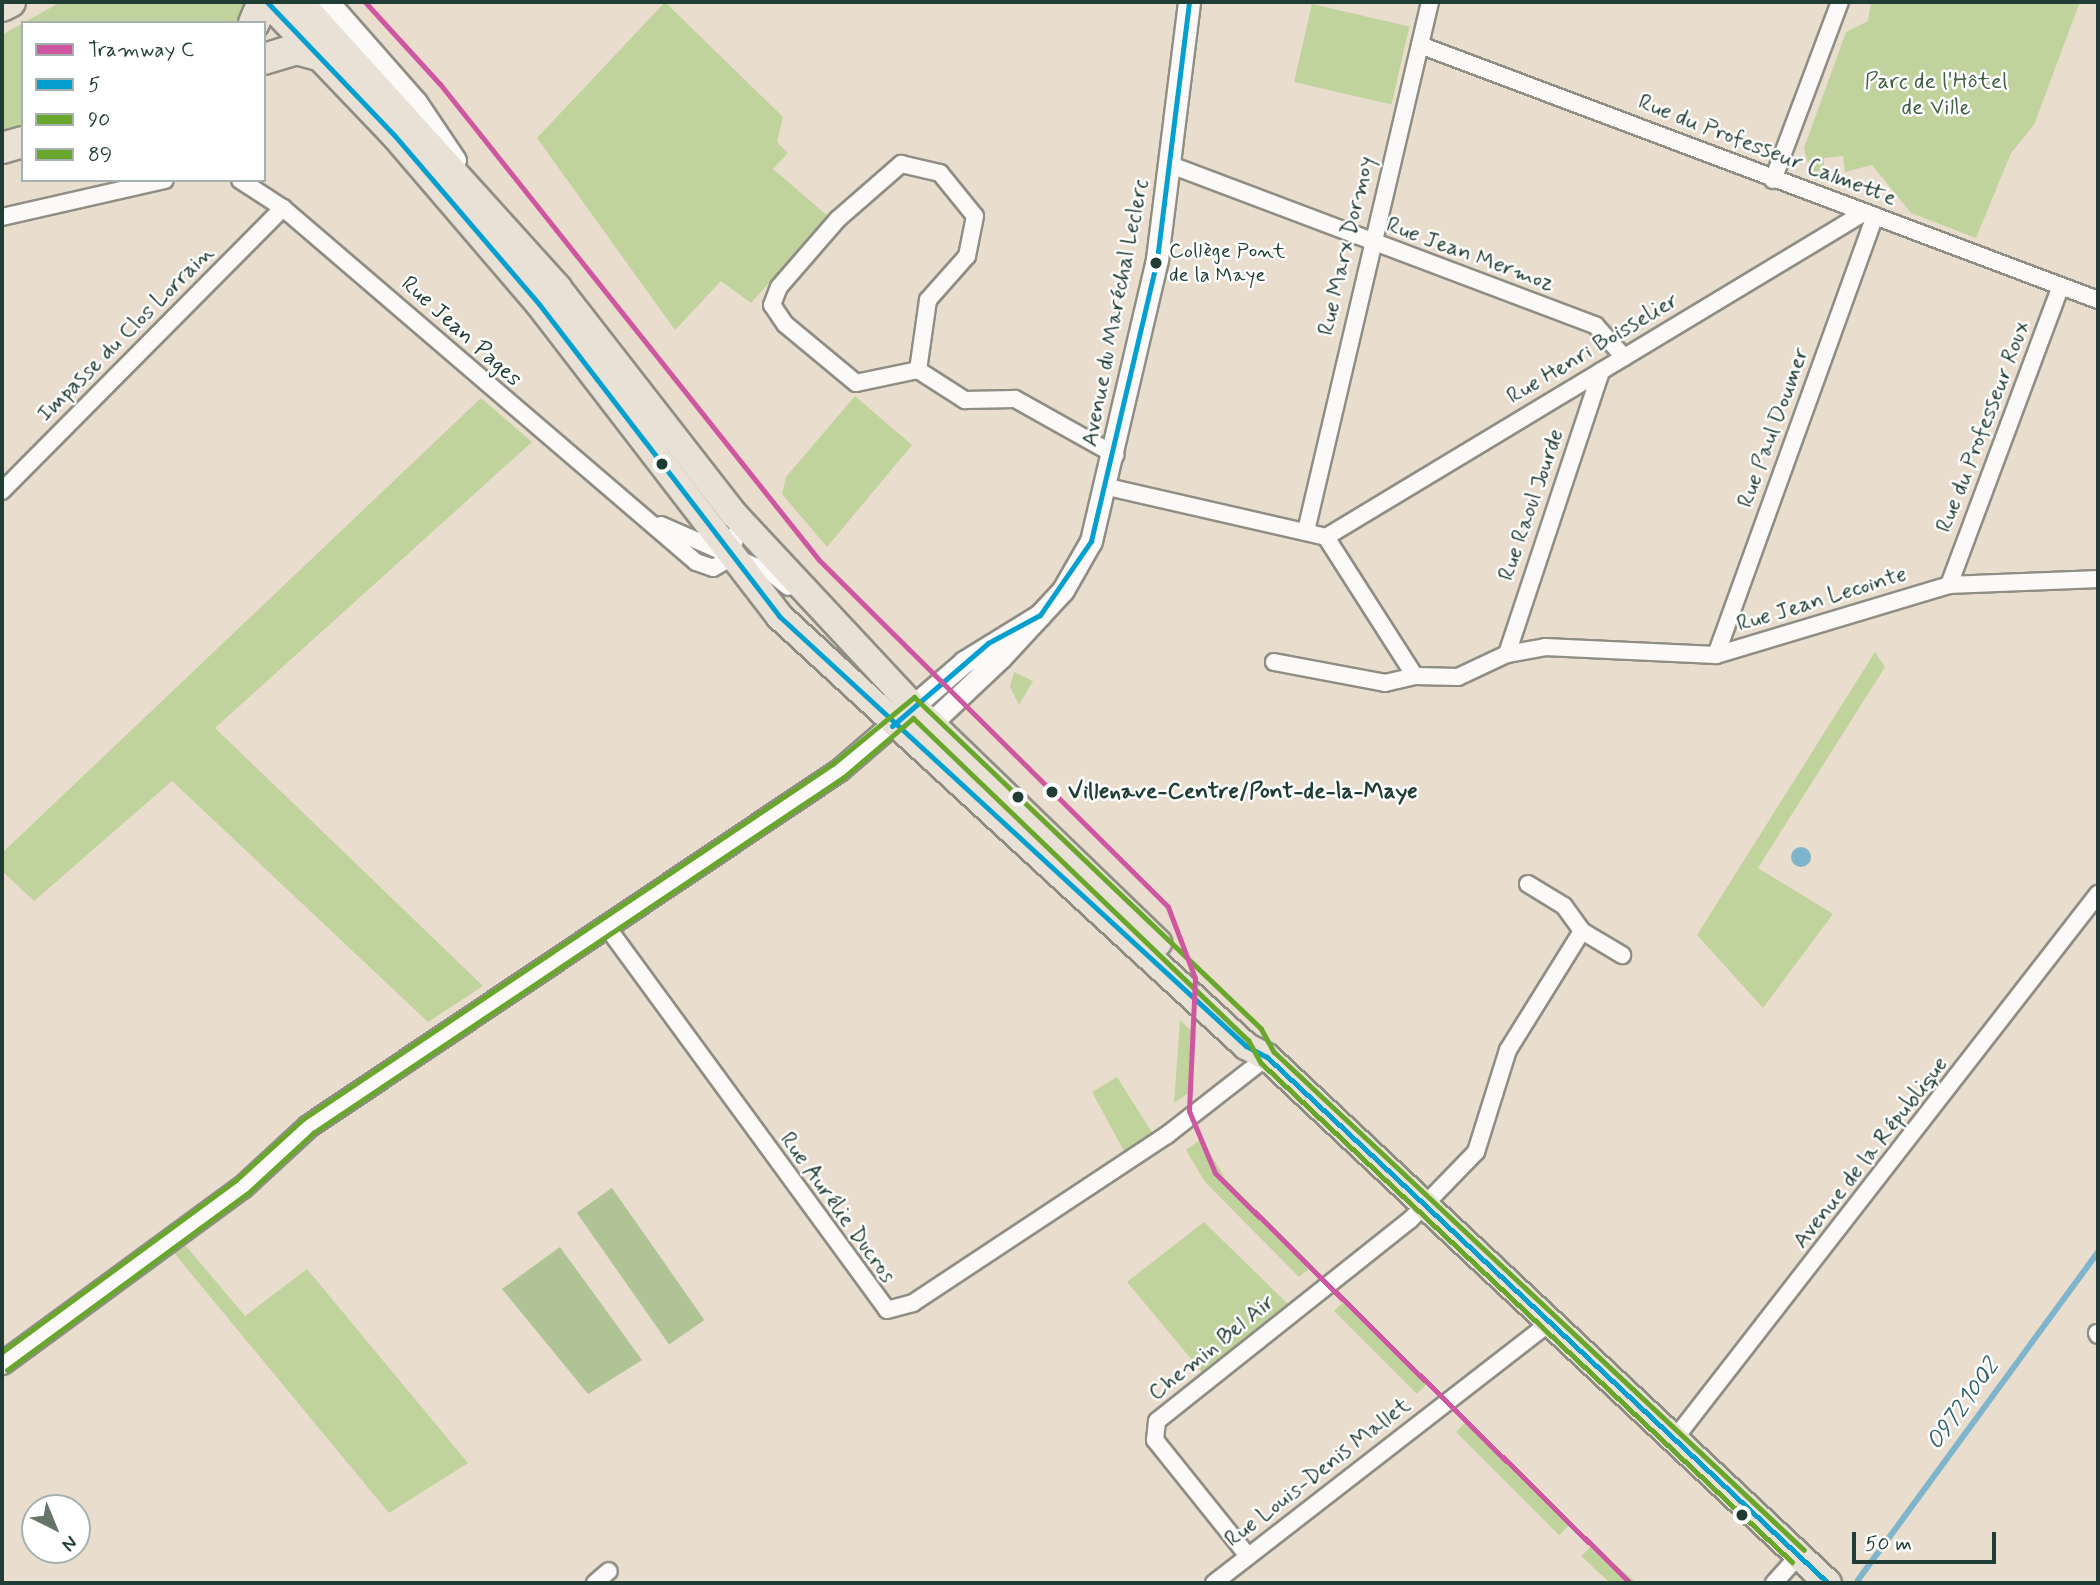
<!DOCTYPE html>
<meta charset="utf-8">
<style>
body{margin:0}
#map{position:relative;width:2100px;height:1585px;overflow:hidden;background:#e9ddcd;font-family:Mynerve,sans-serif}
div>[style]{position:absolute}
.green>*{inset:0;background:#c1d39d;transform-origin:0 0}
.forest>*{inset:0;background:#afc395;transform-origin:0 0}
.water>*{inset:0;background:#7fb5cc}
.round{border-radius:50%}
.stream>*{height:6px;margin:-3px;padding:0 3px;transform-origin:3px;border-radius:3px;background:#7fb5cc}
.roads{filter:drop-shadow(2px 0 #8f8e85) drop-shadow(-2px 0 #8f8e85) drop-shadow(0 2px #8f8e85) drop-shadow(0 -2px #8f8e85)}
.minor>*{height:16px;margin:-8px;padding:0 8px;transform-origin:8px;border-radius:8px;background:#fcfaf8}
.tertiary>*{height:21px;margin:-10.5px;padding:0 10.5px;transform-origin:10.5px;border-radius:10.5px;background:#fcfaf8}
.primary>*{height:26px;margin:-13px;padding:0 13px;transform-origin:13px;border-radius:13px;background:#e9e1d5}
.motorway>*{height:30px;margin:-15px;padding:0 15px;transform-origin:15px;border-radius:15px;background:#e9e1d5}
.bus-1>*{height:5px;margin:-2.5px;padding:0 2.5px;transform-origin:2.5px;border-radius:2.5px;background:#05a0d0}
.bus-2>*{height:5px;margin:-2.5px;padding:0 2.5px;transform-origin:2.5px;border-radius:2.5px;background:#69a62c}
.bus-3>*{height:5px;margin:-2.5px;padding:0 2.5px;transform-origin:2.5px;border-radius:2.5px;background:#69a62c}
.tram-1>*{height:5px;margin:-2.5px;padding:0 2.5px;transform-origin:2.5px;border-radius:2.5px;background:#cf56a0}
.dots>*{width:19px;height:19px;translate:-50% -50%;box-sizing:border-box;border:4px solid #fff;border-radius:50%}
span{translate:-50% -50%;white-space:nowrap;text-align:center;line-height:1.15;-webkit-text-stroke:5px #fff;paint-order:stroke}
.bus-label{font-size:21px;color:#1f3d34}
.left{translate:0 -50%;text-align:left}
.park-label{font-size:23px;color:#406044}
.street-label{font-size:23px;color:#1f3d34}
.stop-label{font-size:23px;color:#1f3d34;font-weight:700}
.water-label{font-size:24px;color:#306169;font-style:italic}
.frame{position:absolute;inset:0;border:4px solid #1f3d34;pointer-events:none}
.legend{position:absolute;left:21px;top:21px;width:245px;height:161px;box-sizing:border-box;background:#fff;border:2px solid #a5b1ae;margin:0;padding:9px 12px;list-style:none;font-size:21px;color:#1f3d34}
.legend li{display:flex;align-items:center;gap:14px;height:35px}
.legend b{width:35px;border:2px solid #a5b1ae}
.north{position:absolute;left:21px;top:1494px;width:70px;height:70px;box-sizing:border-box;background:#fff;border:2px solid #a5b1ae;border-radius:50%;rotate:137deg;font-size:19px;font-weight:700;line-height:28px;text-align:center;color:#1f3d34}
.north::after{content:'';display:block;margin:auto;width:24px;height:32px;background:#66756a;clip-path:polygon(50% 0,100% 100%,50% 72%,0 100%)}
.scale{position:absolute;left:1852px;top:1532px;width:144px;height:32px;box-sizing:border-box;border:4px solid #1f3d34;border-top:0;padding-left:9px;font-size:21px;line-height:24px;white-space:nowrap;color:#1f3d34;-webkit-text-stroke:5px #fff;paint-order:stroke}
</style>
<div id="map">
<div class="green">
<i style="clip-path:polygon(61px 2px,241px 2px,246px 8px,239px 23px,23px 23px)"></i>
<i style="clip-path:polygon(665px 2px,783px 117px,777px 142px,788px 153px,773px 169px,829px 217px,751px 303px,721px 281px,675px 330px,537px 138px)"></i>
<i style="clip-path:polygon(1871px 2px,2080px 2px,2034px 125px,2011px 153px,1976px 238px,1911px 213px,1872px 165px,1845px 172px,1843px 156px,1824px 158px,1824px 177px,1809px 168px,1804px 148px,1846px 32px,1868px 21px)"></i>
<i style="left:1312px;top:4px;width:100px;height:80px;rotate:13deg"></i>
<i style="clip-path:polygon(23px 23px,23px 130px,2px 136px,2px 35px)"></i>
<i style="clip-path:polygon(855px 396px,912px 445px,827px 547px,782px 494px,786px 477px)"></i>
<i style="clip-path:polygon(481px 398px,532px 442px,215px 728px,483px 986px,428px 1022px,172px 781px,34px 901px,2px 871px,2px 853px)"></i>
<i style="clip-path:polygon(1875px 652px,1885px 667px,1758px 868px,1833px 914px,1763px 1008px,1697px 935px)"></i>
<i style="clip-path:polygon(1014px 672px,1033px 681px,1019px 705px,1010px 687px)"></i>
<i style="clip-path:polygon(1180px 1020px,1196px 1035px,1191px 1091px,1174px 1103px)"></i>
<i style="clip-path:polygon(1117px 1077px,1153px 1134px,1125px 1153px,1092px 1092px)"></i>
<i style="clip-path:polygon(1201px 1139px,1225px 1178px,1313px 1266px,1299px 1277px,1205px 1182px,1186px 1150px)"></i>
<i style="clip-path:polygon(1204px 1222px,1288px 1304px,1202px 1372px,1127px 1282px)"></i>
<i style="clip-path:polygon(186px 1246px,245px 1316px,307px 1269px,468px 1463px,389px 1513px,174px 1253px)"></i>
<i style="left:1346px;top:1299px;width:117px;height:17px;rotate:45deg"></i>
<i style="left:1468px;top:1420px;width:146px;height:17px;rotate:45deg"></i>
<i style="clip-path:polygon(1594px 1544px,1616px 1565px,1637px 1583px,1609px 1582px,1581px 1556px)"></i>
</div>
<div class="forest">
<i style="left:612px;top:1188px;width:161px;height:43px;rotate:55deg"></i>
<i style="clip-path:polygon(560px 1247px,642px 1360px,588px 1394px,502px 1289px)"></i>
</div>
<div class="water">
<i class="round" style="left:1791px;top:847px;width:20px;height:20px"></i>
</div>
<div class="stream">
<i style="left:1858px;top:1580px;width:406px;rotate:-53.8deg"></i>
</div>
<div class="roads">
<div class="minor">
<i style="left:1420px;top:45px;width:724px;rotate:20.61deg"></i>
<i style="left:1171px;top:165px;width:454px;rotate:20.7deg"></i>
<i style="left:1596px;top:326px;width:42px;rotate:47.9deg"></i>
<i style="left:240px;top:180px;width:51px;rotate:33.1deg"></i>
<i style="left:283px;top:208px;width:544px;rotate:40.6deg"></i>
<i style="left:696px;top:562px;width:18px;rotate:19deg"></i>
<i style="left:713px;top:568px;width:20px;rotate:-30deg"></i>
<i style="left:730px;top:558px;width:38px;rotate:-75deg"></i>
<i style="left:1773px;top:180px;width:190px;rotate:-69.4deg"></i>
<i style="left:2px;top:217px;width:167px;rotate:-12.8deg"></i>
<i style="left:918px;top:370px;width:63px;rotate:168.2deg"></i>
<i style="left:856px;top:383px;width:92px;rotate:-140.3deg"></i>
<i style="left:785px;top:324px;width:23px;rotate:-124deg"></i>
<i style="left:772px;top:305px;width:19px;rotate:-69deg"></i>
<i style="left:779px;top:287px;width:90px;rotate:-49.1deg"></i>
<i style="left:838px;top:219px;width:84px;rotate:-41.1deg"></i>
<i style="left:901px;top:164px;width:40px;rotate:13deg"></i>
<i style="left:940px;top:173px;width:55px;rotate:50.9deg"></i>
<i style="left:975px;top:216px;width:41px;rotate:101.3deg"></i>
<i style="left:967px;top:256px;width:59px;rotate:131.6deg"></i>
<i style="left:928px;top:300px;width:71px;rotate:98.1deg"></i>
<i style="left:918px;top:370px;width:56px;rotate:32.6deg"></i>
<i style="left:965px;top:400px;width:50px;rotate:-1.1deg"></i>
<i style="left:1015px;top:399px;width:115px;rotate:29.2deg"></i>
<i style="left:1108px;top:487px;width:224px;rotate:12.9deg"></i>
<i style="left:1326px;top:537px;width:165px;rotate:57.4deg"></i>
<i style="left:2px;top:491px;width:399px;rotate:-45.2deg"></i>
<i style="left:661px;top:525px;width:120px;rotate:23.6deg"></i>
<i style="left:771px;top:573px;width:22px;rotate:39deg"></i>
<i style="left:1306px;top:531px;width:543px;rotate:-76.81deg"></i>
<i style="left:1326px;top:537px;width:629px;rotate:-31.09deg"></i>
<i style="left:1949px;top:585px;width:319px;rotate:-69.5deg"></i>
<i style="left:1507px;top:654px;width:298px;rotate:-71.6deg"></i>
<i style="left:1716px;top:655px;width:467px;rotate:-70.1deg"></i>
<i style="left:1274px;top:662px;width:113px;rotate:10.7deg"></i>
<i style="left:1385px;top:683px;width:31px;rotate:-13deg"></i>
<i style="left:1415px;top:676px;width:43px;rotate:1.3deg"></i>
<i style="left:1458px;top:677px;width:54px;rotate:-25.1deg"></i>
<i style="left:1507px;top:654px;width:39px;rotate:-10deg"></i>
<i style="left:1545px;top:647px;width:171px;rotate:2.7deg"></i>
<i style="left:1716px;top:655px;width:243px;rotate:-16.7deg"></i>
<i style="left:1949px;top:585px;width:149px;rotate:-2.3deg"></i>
<i style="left:1528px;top:884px;width:42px;rotate:31.4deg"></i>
<i style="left:1564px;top:906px;width:31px;rotate:54deg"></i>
<i style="left:607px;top:927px;width:474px;rotate:53.8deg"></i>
<i style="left:887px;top:1310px;width:27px;rotate:-15deg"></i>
<i style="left:913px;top:1303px;width:305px;rotate:-33.5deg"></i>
<i style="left:1167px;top:1135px;width:127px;rotate:-38deg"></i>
<i style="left:2097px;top:1333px;width:2px;rotate:63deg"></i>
<i style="left:1676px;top:1437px;width:688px;rotate:-52.15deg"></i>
<i style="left:1248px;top:1556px;width:149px;rotate:-128.7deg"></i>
<i style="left:1155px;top:1440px;width:19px;rotate:-84deg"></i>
<i style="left:1157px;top:1421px;width:323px;rotate:-38.5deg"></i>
<i style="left:1410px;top:1220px;width:95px;rotate:-45.9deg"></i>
<i style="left:1476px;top:1152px;width:107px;rotate:-72.6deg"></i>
<i style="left:1508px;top:1050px;width:140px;rotate:-58.1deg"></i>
<i style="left:1582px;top:931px;width:47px;rotate:31deg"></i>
<i style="left:595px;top:1583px;width:18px;rotate:-41deg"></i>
<i style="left:1214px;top:1583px;width:425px;rotate:-37.8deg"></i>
<i style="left:1774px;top:1583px;width:36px;rotate:-48deg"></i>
</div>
<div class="tertiary">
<i style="left:328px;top:2px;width:133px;rotate:48.7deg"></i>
<i style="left:416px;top:102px;width:70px;rotate:56.1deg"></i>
<i style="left:915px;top:724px;width:16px;rotate:-4deg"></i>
<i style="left:931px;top:723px;width:95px;rotate:-43.3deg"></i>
<i style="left:1000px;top:658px;width:93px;rotate:-47.2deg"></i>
<i style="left:1063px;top:590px;width:56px;rotate:-60.3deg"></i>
<i style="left:1091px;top:541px;width:290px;rotate:-76.8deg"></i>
<i style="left:1157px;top:259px;width:259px;rotate:-82.9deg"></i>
<i style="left:2px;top:1363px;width:298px;rotate:-36.3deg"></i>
<i style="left:242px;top:1187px;width:90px;rotate:-42.7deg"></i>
<i style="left:308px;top:1126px;width:639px;rotate:-33.84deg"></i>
<i style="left:839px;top:770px;width:165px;rotate:-40.8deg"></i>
<i style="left:964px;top:662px;width:89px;rotate:-31.7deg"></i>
</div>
<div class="primary">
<i style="left:267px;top:2px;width:185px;rotate:46.3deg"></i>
<i style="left:395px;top:136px;width:221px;rotate:49.4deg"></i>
<i style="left:539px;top:304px;width:394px;rotate:52.4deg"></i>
<i style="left:779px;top:616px;width:635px;rotate:42.64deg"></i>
<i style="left:1246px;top:1046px;width:24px;rotate:28deg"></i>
<i style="left:1267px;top:1057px;width:769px;rotate:43.16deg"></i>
<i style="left:300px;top:2px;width:385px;rotate:47.9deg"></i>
<i style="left:558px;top:288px;width:286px;rotate:52.1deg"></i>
<i style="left:734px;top:514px;width:262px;rotate:47deg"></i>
<i style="left:913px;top:706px;width:341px;rotate:44deg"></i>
</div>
<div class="motorway">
<i style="left:2px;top:6px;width:9px;rotate:-27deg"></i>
<i style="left:254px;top:23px;width:23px;rotate:-67deg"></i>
<i style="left:264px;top:59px;width:34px;rotate:-17deg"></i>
<i style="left:296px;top:49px;width:24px;rotate:15deg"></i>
<i style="left:2px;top:148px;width:22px;rotate:-16deg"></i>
</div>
</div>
<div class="bus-1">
<i style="left:267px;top:2px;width:185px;rotate:46.3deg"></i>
<i style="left:395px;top:136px;width:221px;rotate:49.4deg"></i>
<i style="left:539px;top:304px;width:394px;rotate:52.4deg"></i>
<i style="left:779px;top:616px;width:635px;rotate:42.64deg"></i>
<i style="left:1246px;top:1046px;width:24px;rotate:28deg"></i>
<i style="left:1267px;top:1057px;width:769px;rotate:43.16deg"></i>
<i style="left:892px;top:726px;width:127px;rotate:-40.8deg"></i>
<i style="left:988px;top:643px;width:59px;rotate:-28.3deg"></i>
<i style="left:1040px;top:615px;width:90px;rotate:-55.4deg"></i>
<i style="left:1091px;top:541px;width:290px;rotate:-76.8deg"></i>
<i style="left:1157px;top:259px;width:259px;rotate:-82.9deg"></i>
</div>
<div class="bus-2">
<i style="left:7px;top:1370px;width:298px;rotate:-36.3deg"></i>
<i style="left:247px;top:1194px;width:90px;rotate:-42.7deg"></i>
<i style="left:313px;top:1133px;width:639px;rotate:-33.84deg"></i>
<i style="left:844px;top:777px;width:91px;rotate:-40.5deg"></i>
<i style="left:913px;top:718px;width:465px;rotate:43.9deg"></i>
<i style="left:1248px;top:1040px;width:26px;rotate:61deg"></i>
<i style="left:1261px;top:1063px;width:729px;rotate:43.22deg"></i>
</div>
<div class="bus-3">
<i style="left:2px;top:1352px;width:290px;rotate:-36.3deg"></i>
<i style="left:236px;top:1180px;width:91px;rotate:-42.3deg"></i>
<i style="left:303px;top:1119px;width:639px;rotate:-33.84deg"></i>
<i style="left:834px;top:763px;width:104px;rotate:-39.5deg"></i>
<i style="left:914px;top:697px;width:480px;rotate:43.7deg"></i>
<i style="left:1261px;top:1029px;width:26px;rotate:61deg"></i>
<i style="left:1274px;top:1052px;width:727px;rotate:43.22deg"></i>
</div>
<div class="tram-1">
<i style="left:365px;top:2px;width:111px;rotate:47.6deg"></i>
<i style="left:440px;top:84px;width:608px;rotate:51.47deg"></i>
<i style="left:819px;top:560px;width:492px;rotate:44.8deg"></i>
<i style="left:1168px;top:907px;width:76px;rotate:69.2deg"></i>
<i style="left:1195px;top:978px;width:133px;rotate:92.6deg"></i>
<i style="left:1189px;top:1111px;width:67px;rotate:67.2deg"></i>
<i style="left:1215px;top:1173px;width:583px;rotate:44.65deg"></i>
</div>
<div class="dots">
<i style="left:1156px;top:263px;background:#1f3d34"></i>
<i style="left:662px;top:464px;background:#1f3d34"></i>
<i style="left:1052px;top:792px;background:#1f3d34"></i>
<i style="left:1018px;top:797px;background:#1f3d34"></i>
<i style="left:1742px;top:1515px;background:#1f3d34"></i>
</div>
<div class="bus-label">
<span class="left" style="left:1169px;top:263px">Collège Pont<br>de la Maye</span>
</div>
<div class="park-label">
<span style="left:1936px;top:95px">Parc de l'Hôtel<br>de Ville</span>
</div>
<div class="street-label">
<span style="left:1767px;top:151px;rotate:21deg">Rue du Professeur Calmette</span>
<span style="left:1347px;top:246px;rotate:-77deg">Rue Marx Dormoy</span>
<span style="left:1470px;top:255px;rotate:20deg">Rue Jean Mermoz</span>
<span style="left:1116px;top:313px;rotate:-79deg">Avenue du Maréchal Leclerc</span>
<span style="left:461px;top:332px;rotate:42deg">Rue Jean Pages</span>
<span style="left:126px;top:334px;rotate:-45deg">Impasse du Clos Lorrain</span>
<span style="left:1593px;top:349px;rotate:-31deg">Rue Henri Boisselier</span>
<span style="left:1984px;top:427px;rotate:-69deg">Rue du Professeur Roux</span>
<span style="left:1774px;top:428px;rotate:-70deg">Rue Paul Doumer</span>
<span style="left:1532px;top:505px;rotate:-71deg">Rue Raoul Jourde</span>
<span style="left:1822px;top:600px;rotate:-17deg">Rue Jean Lecointe</span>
<span style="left:1871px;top:1153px;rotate:-52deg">Avenue de la République</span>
<span style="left:837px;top:1208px;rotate:54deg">Rue Aurélie Ducros</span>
<span style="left:1212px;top:1348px;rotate:-39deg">Chemin Bel Air</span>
<span style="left:1318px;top:1473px;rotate:-38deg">Rue Louis-Denis Mallet</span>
</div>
<div class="stop-label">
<span class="left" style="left:1068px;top:792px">Villenave-Centre/Pont-de-la-Maye</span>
</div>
<div class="water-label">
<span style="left:1963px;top:1405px;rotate:-54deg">O9721002</span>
</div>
<div class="frame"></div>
<ul class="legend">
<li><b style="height:9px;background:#cf56a0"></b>Tramway C</li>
<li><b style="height:9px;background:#05a0d0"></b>5</li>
<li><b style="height:9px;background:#69a62c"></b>90</li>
<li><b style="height:9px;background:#69a62c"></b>89</li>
</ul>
<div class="north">N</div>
<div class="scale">50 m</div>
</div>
